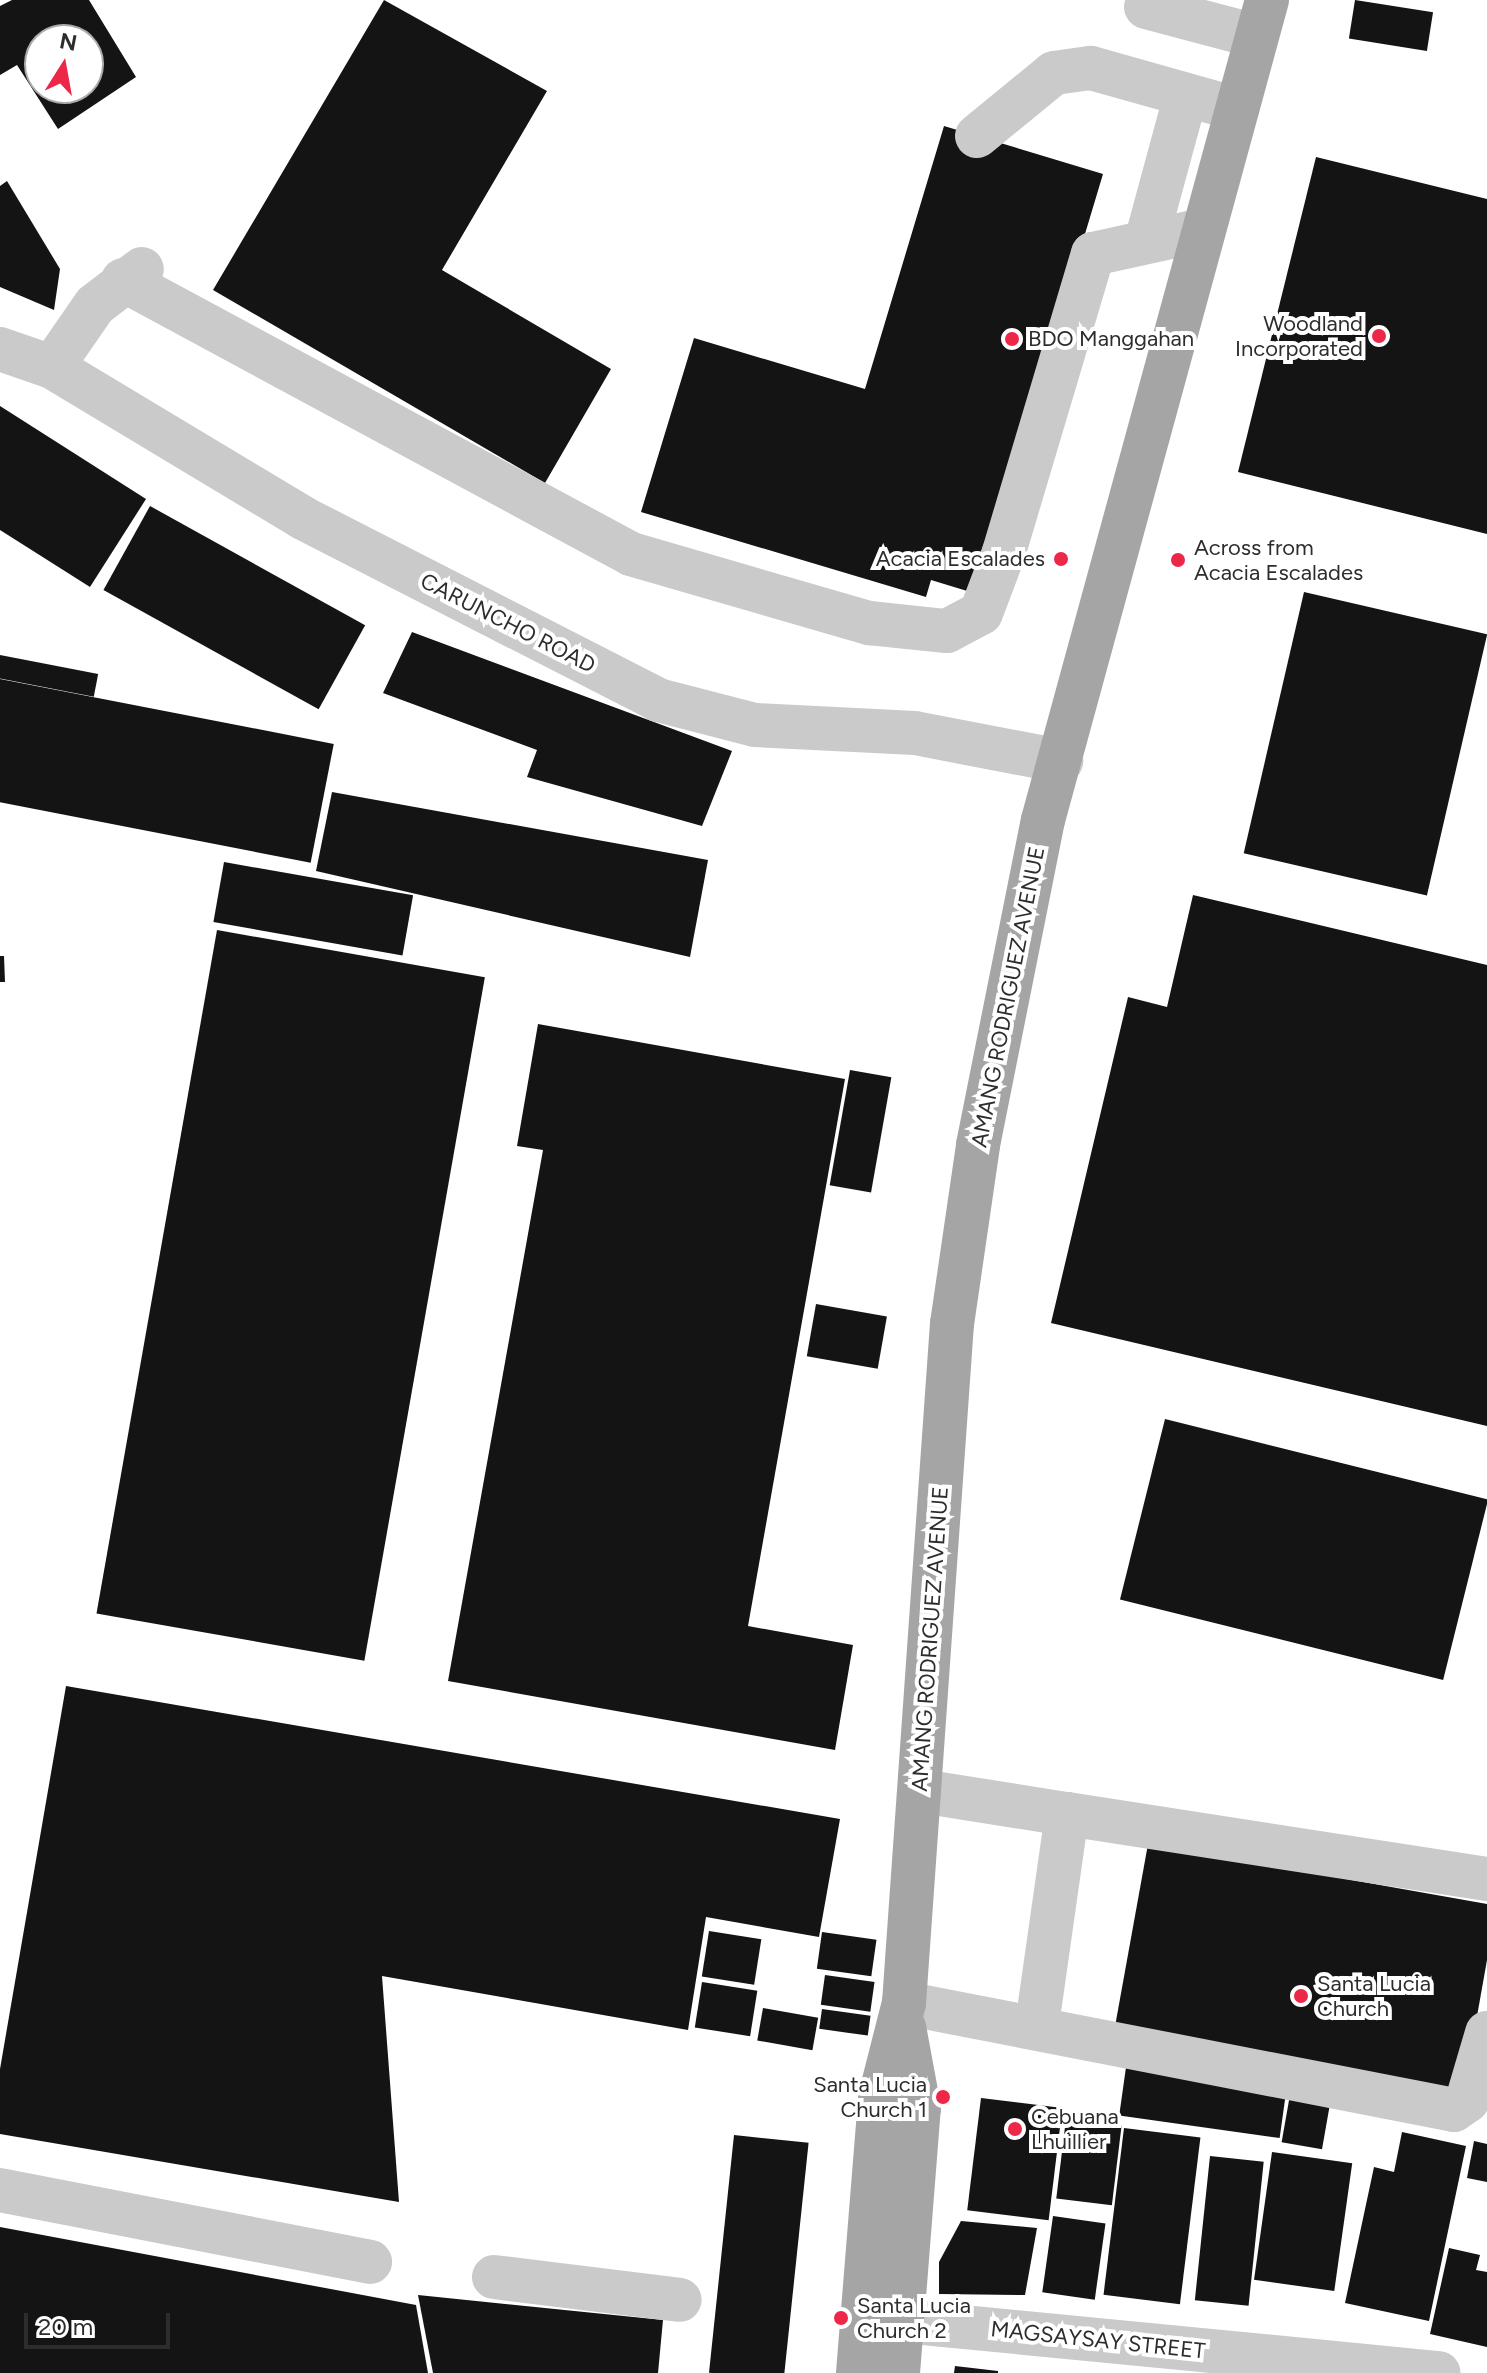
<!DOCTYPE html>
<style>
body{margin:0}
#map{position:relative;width:1487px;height:2373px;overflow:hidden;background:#fff;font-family:Figtree,sans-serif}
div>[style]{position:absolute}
.building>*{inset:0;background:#141414;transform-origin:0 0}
.minor>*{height:44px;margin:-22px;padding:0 22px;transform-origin:22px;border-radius:22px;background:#cacaca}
.major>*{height:44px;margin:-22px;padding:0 22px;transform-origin:22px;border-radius:22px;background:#a5a5a5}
.dots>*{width:22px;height:22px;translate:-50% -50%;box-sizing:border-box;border:4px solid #fff;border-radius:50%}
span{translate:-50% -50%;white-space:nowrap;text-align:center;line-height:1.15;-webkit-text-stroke:8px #fff;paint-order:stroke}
.poi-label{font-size:22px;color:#2d2d2d}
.right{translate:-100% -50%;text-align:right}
.left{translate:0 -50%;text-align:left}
.street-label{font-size:22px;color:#2d2d2d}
.north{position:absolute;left:24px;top:24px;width:80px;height:80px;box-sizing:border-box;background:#fff;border:2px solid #ababab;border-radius:50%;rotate:11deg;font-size:22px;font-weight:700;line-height:32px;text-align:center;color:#2d2d2d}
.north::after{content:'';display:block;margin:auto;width:28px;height:36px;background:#ed2747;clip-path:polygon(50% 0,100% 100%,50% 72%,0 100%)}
.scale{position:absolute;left:24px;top:2313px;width:146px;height:36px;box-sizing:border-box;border:4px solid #2d2d2d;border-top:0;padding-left:10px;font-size:24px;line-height:28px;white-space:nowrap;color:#2d2d2d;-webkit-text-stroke:6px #fff;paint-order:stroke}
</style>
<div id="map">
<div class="building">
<i style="clip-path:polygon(evenodd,12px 0,89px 0,136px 77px,58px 129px,17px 65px,0 75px,0 6px,12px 0,40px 40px,88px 40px,88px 88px,40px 88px,40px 40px)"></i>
<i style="clip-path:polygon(384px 0,547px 91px,442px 270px,611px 369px,545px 483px,213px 290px)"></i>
<i style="left:1355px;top:0;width:79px;height:39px;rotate:9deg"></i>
<i style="clip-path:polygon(944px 126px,1103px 174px,977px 594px,931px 580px,926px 597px,641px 512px,694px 338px,865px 389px)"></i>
<i style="clip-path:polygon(1316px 157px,1487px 199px,1487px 534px,1238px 472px)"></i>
<i style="clip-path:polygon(7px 181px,60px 269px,54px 310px,0 287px,0 186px)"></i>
<i style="clip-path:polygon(0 406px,146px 499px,90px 587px,0 530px)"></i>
<i style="left:150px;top:506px;width:246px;height:96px;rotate:29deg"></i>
<i style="left:1304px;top:592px;width:188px;height:268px;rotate:13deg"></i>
<i style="clip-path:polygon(412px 632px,732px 751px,702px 826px,527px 777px,537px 750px,383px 693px)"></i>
<i style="left:0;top:655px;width:100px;height:23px;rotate:11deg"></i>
<i style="left:0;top:679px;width:340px;height:121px;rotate:11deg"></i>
<i style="clip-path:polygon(332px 792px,708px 860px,690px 957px,316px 871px)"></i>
<i style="left:224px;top:862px;width:192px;height:61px;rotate:10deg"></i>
<i style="clip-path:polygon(1193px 895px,1487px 965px,1487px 1426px,1051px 1323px,1128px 997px,1167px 1007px)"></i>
<i style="left:217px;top:930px;width:272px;height:694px;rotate:10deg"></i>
<i style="clip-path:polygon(0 956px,4px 956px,5px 982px,0 982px)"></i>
<i style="clip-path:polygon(538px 1024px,845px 1079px,748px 1626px,853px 1645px,835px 1750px,448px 1681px,543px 1150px,517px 1146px)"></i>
<i style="left:850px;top:1070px;width:42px;height:117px;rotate:10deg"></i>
<i style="left:816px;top:1304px;width:72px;height:53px;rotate:10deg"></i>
<i style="left:1165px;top:1419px;width:333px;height:186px;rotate:14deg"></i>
<i style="clip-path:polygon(66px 1686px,840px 1819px,819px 1937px,706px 1917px,688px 2030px,382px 1976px,399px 2202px,0 2134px,0 2069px)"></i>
<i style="clip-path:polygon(1148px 1844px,1487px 1904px,1487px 1960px,1463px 2095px,1114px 2032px)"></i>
<i style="left:709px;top:1931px;width:53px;height:46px;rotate:9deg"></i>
<i style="left:822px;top:1932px;width:55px;height:37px;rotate:8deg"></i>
<i style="left:825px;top:1975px;width:50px;height:30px;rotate:8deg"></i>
<i style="left:702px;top:1982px;width:56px;height:46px;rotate:9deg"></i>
<i style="left:763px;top:2008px;width:56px;height:33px;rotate:10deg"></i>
<i style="left:822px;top:2009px;width:49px;height:20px;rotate:8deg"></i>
<i style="left:1127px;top:2060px;width:162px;height:56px;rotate:8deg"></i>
<i style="left:1291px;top:2089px;width:41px;height:54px;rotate:10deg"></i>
<i style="left:981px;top:2098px;width:82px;height:113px;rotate:7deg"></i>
<i style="left:1066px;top:2119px;width:56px;height:80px;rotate:7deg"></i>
<i style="left:1124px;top:2128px;width:77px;height:168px;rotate:7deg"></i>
<i style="clip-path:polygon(1402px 2132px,1466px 2146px,1429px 2321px,1345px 2303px,1374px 2167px,1394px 2172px)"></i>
<i style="left:734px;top:2135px;width:75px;height:239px;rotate:6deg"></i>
<i style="clip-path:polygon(1474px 2141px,1487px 2144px,1487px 2182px,1467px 2178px)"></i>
<i style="left:1272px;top:2152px;width:81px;height:129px;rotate:8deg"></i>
<i style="left:1210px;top:2156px;width:54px;height:145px;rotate:6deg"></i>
<i style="left:1053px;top:2216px;width:53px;height:77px;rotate:8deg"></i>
<i style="clip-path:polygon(961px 2221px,1037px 2228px,1025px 2295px,939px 2294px,939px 2262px)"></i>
<i style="clip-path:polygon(0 2227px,416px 2305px,428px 2373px,0 2373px)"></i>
<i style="clip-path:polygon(1449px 2248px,1480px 2255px,1476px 2270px,1487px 2272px,1487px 2347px,1430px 2334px)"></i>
<i style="clip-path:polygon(418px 2295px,663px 2320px,658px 2373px,433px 2373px)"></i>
<i style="clip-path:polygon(955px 2366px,998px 2371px,998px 2373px,954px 2373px)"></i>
</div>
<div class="minor">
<i style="left:1146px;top:7px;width:114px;rotate:14.8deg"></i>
<i style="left:977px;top:136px;width:99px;rotate:-39.3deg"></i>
<i style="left:1054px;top:73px;width:37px;rotate:-8deg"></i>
<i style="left:1091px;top:68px;width:152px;rotate:15.7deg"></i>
<i style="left:1147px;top:238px;width:145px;rotate:-74.8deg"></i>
<i style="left:123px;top:280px;width:577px;rotate:28.34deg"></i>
<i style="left:631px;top:554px;width:248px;rotate:16.2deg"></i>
<i style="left:869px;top:623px;width:78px;rotate:5.9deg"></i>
<i style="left:947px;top:631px;width:38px;rotate:-28deg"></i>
<i style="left:981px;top:613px;width:65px;rotate:-69.3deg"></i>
<i style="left:1004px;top:552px;width:311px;rotate:-73.4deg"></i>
<i style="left:1093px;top:254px;width:112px;rotate:-12.4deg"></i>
<i style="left:0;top:349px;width:55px;rotate:19.1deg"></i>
<i style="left:52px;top:367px;width:293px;rotate:31deg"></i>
<i style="left:303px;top:518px;width:399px;rotate:27.1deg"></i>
<i style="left:658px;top:700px;width:100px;rotate:14.5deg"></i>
<i style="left:755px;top:725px;width:160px;rotate:2.9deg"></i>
<i style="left:915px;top:733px;width:149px;rotate:10.9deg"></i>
<i style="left:52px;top:367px;width:75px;rotate:-55.3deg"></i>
<i style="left:95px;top:305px;width:59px;rotate:-37.5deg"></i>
<i style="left:921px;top:1791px;width:148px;rotate:9deg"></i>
<i style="left:1067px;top:1814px;width:214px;rotate:98.1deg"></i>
<i style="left:1067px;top:1814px;width:425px;rotate:8.8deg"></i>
<i style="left:904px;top:2003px;width:560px;rotate:11.01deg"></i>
<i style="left:1454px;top:2110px;width:16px;rotate:-35deg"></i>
<i style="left:1467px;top:2101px;width:71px;rotate:-73.6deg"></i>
<i style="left:0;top:2190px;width:377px;rotate:11deg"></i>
<i style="left:494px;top:2277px;width:187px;rotate:7deg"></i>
<i style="left:902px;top:2321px;width:539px;rotate:5.54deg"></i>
</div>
<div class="major">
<i style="left:858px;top:2373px;width:277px;rotate:-85.4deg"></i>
<i style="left:880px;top:2097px;width:97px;rotate:-75.7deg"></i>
<i style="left:904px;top:2003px;width:681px;rotate:-85.96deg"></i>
<i style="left:952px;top:1324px;width:181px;rotate:-81.7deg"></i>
<i style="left:978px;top:1145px;width:331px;rotate:-78.7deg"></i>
<i style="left:1043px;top:820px;width:850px;rotate:-74.72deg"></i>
<i style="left:898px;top:2373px;width:266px;rotate:-85.5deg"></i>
<i style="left:919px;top:2108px;width:82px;rotate:-100.5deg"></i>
</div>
<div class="dots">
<i style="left:1379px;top:336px;background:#ed2747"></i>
<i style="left:1012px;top:339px;background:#ed2747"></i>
<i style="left:1061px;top:559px;background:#ed2747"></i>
<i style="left:1178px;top:560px;background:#ed2747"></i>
<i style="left:1301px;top:1996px;background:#ed2747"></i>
<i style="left:943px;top:2097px;background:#ed2747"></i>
<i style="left:1015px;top:2129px;background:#ed2747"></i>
<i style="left:841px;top:2318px;background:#ed2747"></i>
</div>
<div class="poi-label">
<span class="right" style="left:1363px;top:336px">Woodland<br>Incorporated</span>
<span class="left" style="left:1028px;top:339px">BDO Manggahan</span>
<span class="left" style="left:1194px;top:560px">Across from<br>Acacia Escalades</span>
<span class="right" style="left:1045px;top:559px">Acacia Escalades</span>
<span class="left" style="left:1317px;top:1996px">Santa Lucia<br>Church</span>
<span class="right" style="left:927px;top:2097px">Santa Lucia<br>Church 1</span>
<span class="left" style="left:1031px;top:2129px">Cebuana<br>Lhuillier</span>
<span class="left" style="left:857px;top:2318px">Santa Lucia<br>Church 2</span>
</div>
<div class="street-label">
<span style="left:508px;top:623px;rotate:27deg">CARUNCHO ROAD</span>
<span style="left:1008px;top:997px;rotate:-79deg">AMANG RODRIGUEZ AVENUE</span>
<span style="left:930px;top:1639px;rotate:-86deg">AMANG RODRIGUEZ AVENUE</span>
<span style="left:1098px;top:2340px;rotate:6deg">MAGSAYSAY STREET</span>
</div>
<div class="north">N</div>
<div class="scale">20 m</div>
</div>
